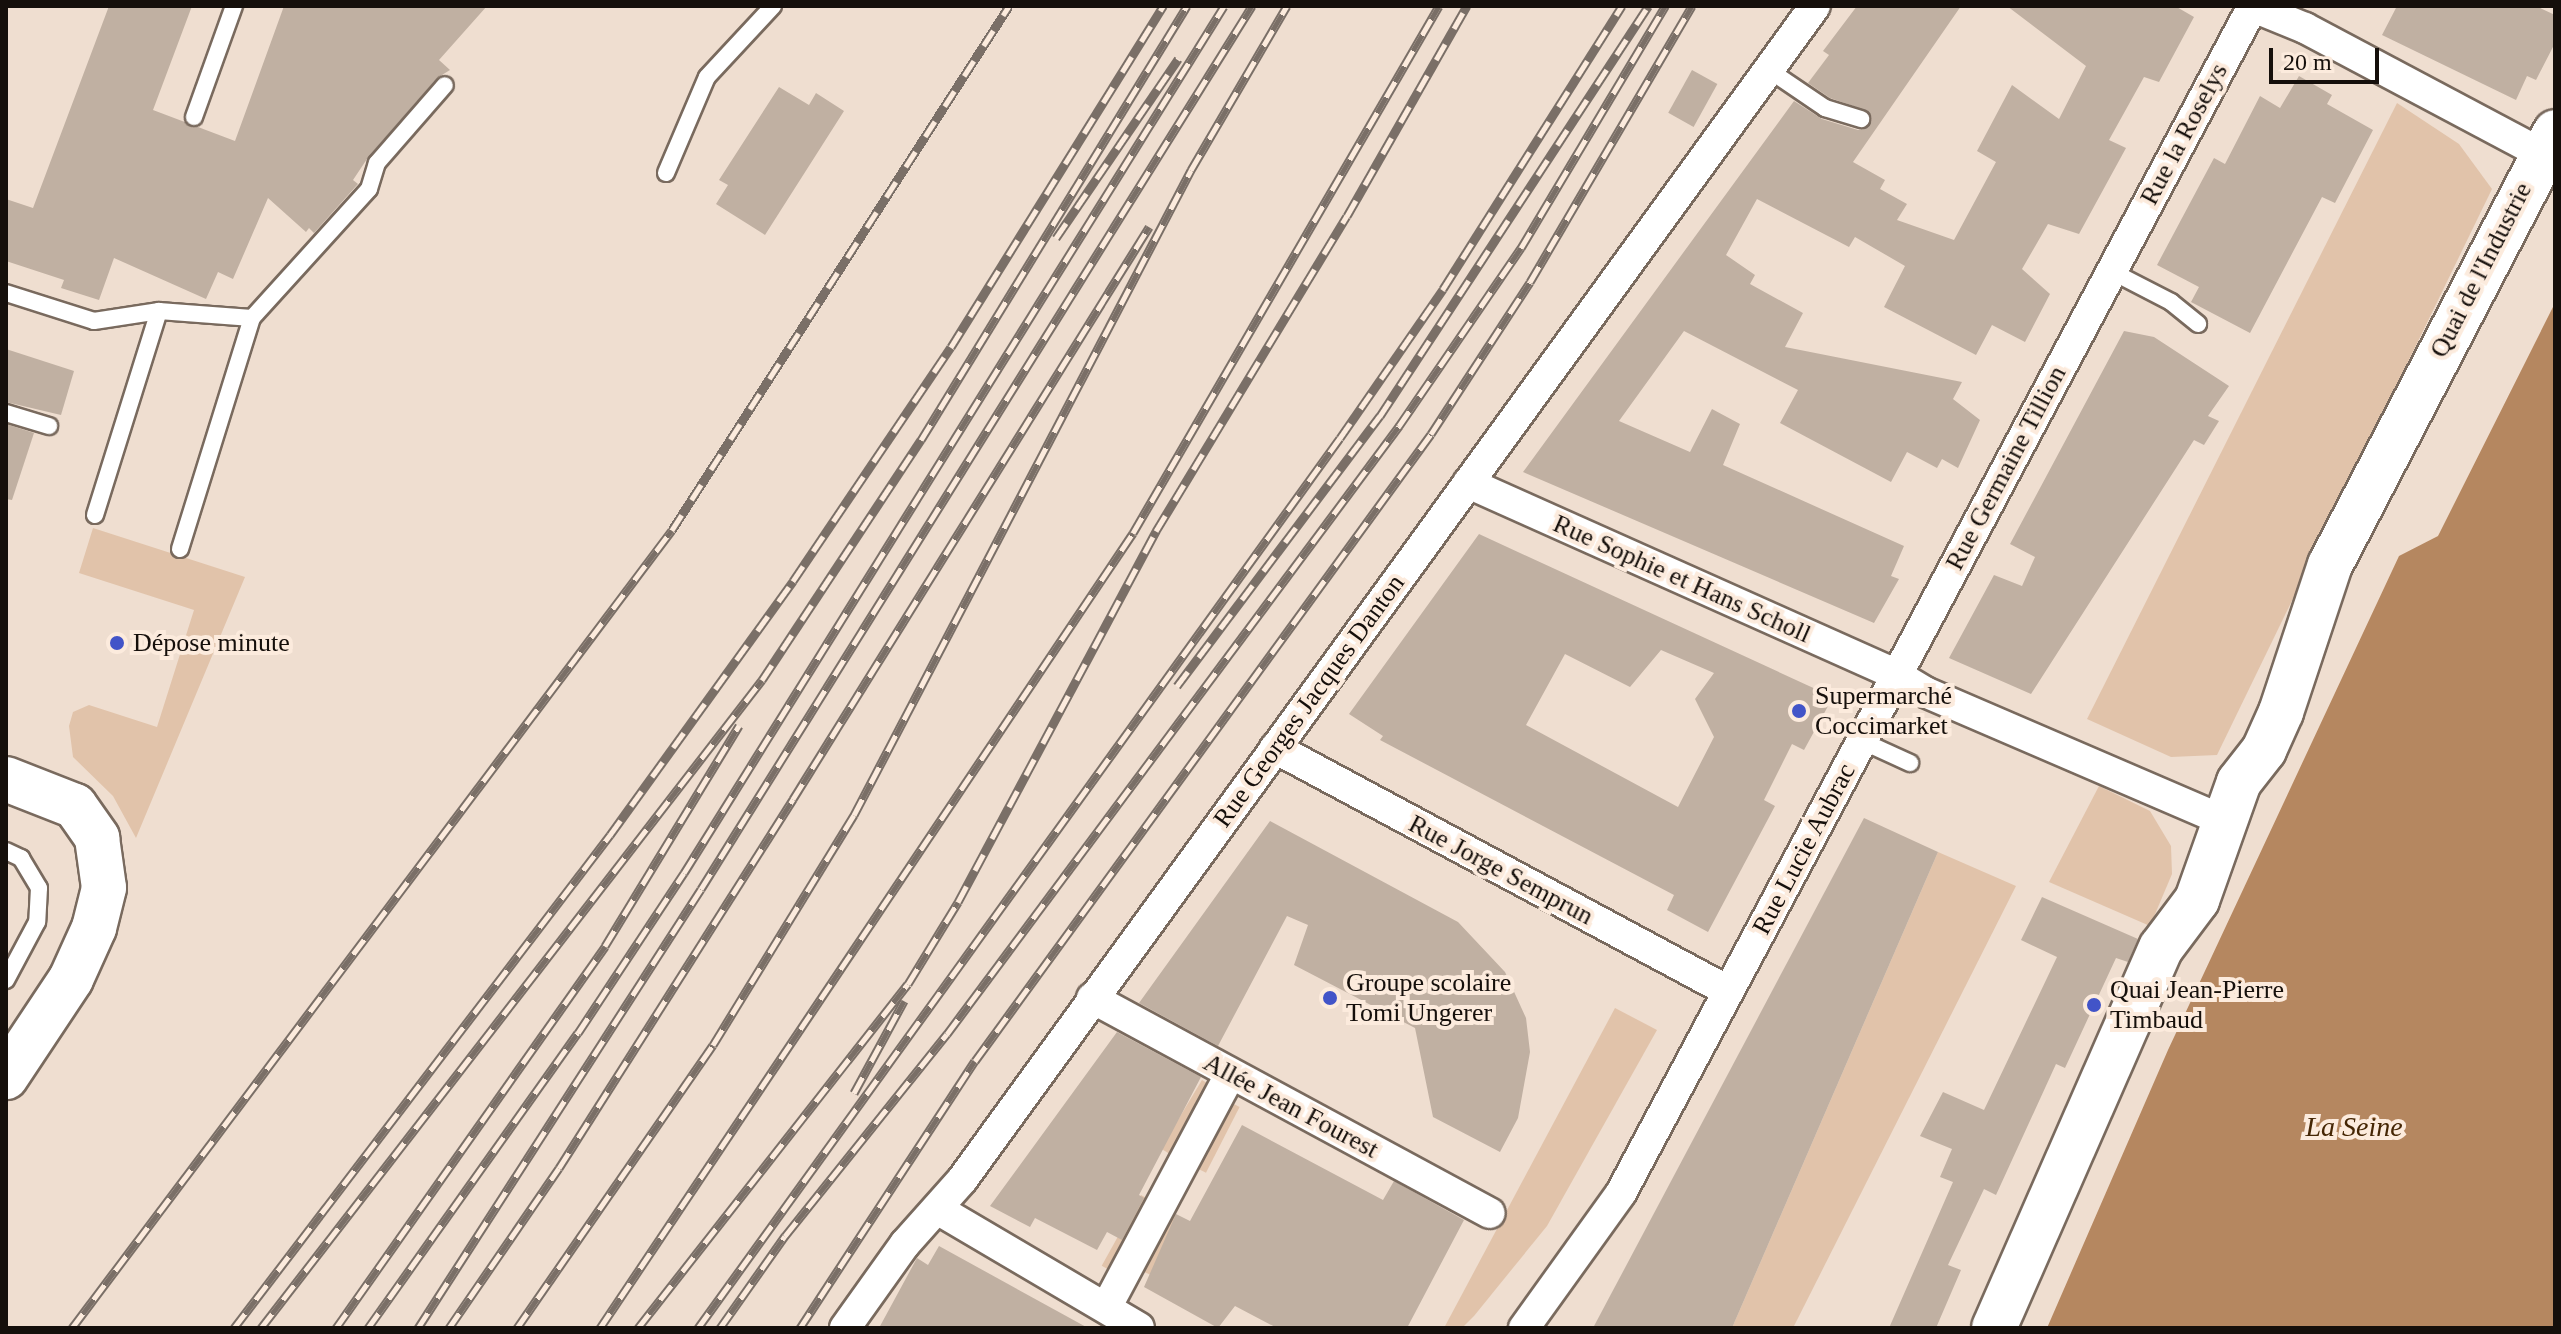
<!DOCTYPE html>
<meta charset="utf-8">
<style>
body{margin:0}
#map{position:relative;width:2561px;height:1334px;overflow:hidden;background:#efded0;font-family:"Times New Roman",serif}
div>[style]{position:absolute}
.green>*{inset:0;background:#e1c3aa;transform-origin:0 0}
.water>*{inset:0;background:#b58760}
.building>*{inset:0;background:#c0b0a2;transform-origin:0 0}
.roads{filter:drop-shadow(2px 0 #796a5e) drop-shadow(-2px 0 #796a5e) drop-shadow(0 2px #796a5e) drop-shadow(0 -2px #796a5e)}
.lane>*{height:16px;margin:-8px;padding:0 8px;transform-origin:8px;border-radius:8px;background:#fff}
.street>*{height:30px;margin:-15px;padding:0 15px;transform-origin:15px;border-radius:15px;background:#fff}
.secondary>*{height:44px;margin:-22px;padding:0 22px;transform-origin:22px;border-radius:22px;background:#fff}
.rail>*{height:9px;margin-top:-4.5px;transform-origin:0;background:repeating-linear-gradient(90deg,#fcebdd 0 18px,#7a6f67 0 36px);box-sizing:border-box;border-block:2px solid #7a6f67}
.dots>*{width:22px;height:22px;translate:-50% -50%;box-sizing:border-box;border:4px solid #fcebdd;border-radius:50%}
span{translate:-50% -50%;white-space:nowrap;text-align:center;line-height:1.15;-webkit-text-stroke:8px #fcebdd;paint-order:stroke}
.street-label{font-size:26px;color:#150f0b}
.poi-label{font-size:26px;color:#150f0b}
.left{translate:0 -50%;text-align:left}
.water-label{font-size:28px;color:#452604;font-style:italic}
.frame{position:absolute;inset:0;border:8px solid #150f0b;pointer-events:none}
.scale{position:absolute;left:2269px;top:48px;width:110px;height:36px;box-sizing:border-box;border:4px solid #150f0b;border-top:0;padding-left:10px;font-size:24px;line-height:28px;white-space:nowrap;color:#150f0b;-webkit-text-stroke:6px #fcebdd;paint-order:stroke}
</style>
<div id="map">
<div class="green">
<i style="clip-path:polygon(2397px 103px,2459px 144px,2492px 189px,2217px 755px,2171px 757px,2087px 719px)"></i>
<i style="clip-path:polygon(93px 528px,245px 577px,136px 838px,113px 796px,73px 757px,69px 726px,73px 712px,89px 705px,157px 727px,194px 610px,79px 573px)"></i>
<i style="clip-path:polygon(2099px 786px,2150px 811px,2171px 846px,2172px 874px,2150px 926px,2049px 882px)"></i>
<i style="clip-path:polygon(1938px 852px,2016px 886px,1793px 1328px,1732px 1328px)"></i>
<i style="clip-path:polygon(1615px 1008px,1657px 1030px,1547px 1226px,1474px 1316px,1462px 1328px,1444px 1328px)"></i>
<i style="left:1202px;top:1080px;width:12px;height:80px;rotate:31deg"></i>
<i style="left:1228px;top:1101px;width:13px;height:74px;rotate:27deg"></i>
<i style="left:1141px;top:1195px;width:10px;height:81px;rotate:29deg"></i>
<i style="clip-path:polygon(1169px 1211px,1181px 1218px,1151px 1275px,1142px 1271px)"></i>
</div>
<div class="water">
<i style="clip-path:polygon(2555px 303px,2555px 1328px,2047px 1328px,2168px 1050px,2399px 556px,2438px 536px)"></i>
</div>
<div class="building">
<i style="clip-path:polygon(109px 6px,192px 6px,153px 110px,235px 141px,284px 6px,487px 6px,439px 60px,450px 70px,437px 78px,369px 156px,353px 180px,358px 184px,314px 233px,309px 228px,306px 232px,268px 198px,233px 279px,218px 272px,206px 299px,114px 258px,99px 300px,61px 288px,64px 280px,6px 261px,6px 199px,33px 208px)"></i>
<i style="clip-path:polygon(1857px 6px,1961px 6px,1853px 162px,1885px 180px,1880px 189px,1907px 204px,1897px 220px,1954px 240px,1996px 162px,1977px 151px,2012px 85px,2059px 119px,2086px 66px,2007px 6px,2175px 6px,2194px 17px,2159px 82px,2144px 77px,2109px 140px,2126px 148px,2079px 234px,2048px 224px,2022px 269px,2050px 294px,2025px 342px,1992px 325px,1976px 355px,1884px 307px,1905px 266px,1855px 237px,1849px 247px,1757px 199px,1726px 255px,1755px 275px,1750px 284px,1803px 313px,1785px 347px,1962px 382px,1953px 399px,1980px 420px,1958px 468px,1942px 459px,1937px 468px,1907px 452px,1891px 482px,1780px 423px,1798px 390px,1684px 331px,1619px 421px,1690px 452px,1712px 409px,1740px 424px,1723px 465px,1904px 546px,1891px 576px,1899px 579px,1874px 623px,1523px 472px,1794px 101px,1822px 119px,1858px 130px,1869px 126px,1868px 111px,1830px 98px,1808px 83px,1829px 55px,1823px 51px)"></i>
<i style="clip-path:polygon(2397px 6px,2536px 6px,2555px 15px,2555px 43px,2536px 80px,2527px 76px,2516px 100px,2382px 35px)"></i>
<i style="left:1692px;top:70px;width:29px;height:49px;rotate:29deg"></i>
<i style="clip-path:polygon(2299px 76px,2332px 95px,2327px 104px,2373px 130px,2335px 203px,2322px 197px,2250px 333px,2191px 302px,2199px 287px,2157px 265px,2214px 158px,2225px 164px,2260px 96px,2280px 108px)"></i>
<i style="clip-path:polygon(779px 87px,809px 105px,816px 93px,844px 111px,765px 235px,716px 204px,728px 185px,719px 180px)"></i>
<i style="clip-path:polygon(2124px 331px,2154px 337px,2229px 386px,2208px 416px,2219px 421px,2204px 445px,2194px 440px,2031px 694px,1949px 658px,1994px 575px,2022px 586px,2035px 557px,2010px 544px)"></i>
<i style="clip-path:polygon(6px 349px,74px 371px,61px 415px,6px 402px)"></i>
<i style="clip-path:polygon(6px 424px,34px 433px,12px 500px,6px 499px)"></i>
<i style="clip-path:polygon(evenodd,1479px 534px,1833px 697px,1804px 750px,1792px 744px,1764px 800px,1775px 806px,1708px 932px,1667px 910px,1674px 895px,1380px 740px,1383px 736px,1349px 714px,1479px 534px,1661px 650px,1714px 673px,1695px 699px,1714px 737px,1678px 807px,1526px 725px,1565px 654px,1630px 687px,1661px 650px)"></i>
<i style="clip-path:polygon(1864px 818px,1938px 852px,1732px 1328px,1593px 1328px)"></i>
<i style="clip-path:polygon(1270px 821px,1458px 922px,1505px 972px,1526px 1018px,1530px 1052px,1518px 1118px,1500px 1152px,1433px 1117px,1415px 1028px,1294px 965px,1308px 925px,1287px 916px,1218px 1046px,1139px 1003px)"></i>
<i style="clip-path:polygon(2042px 897px,2138px 939px,2128px 962px,2116px 958px,2065px 1068px,2056px 1064px,1996px 1195px,1984px 1189px,1948px 1265px,1961px 1270px,1936px 1328px,1889px 1328px,1953px 1182px,1940px 1177px,1952px 1149px,1920px 1136px,1943px 1092px,1984px 1110px,2057px 957px,2021px 940px)"></i>
<i style="clip-path:polygon(1117px 1032px,1201px 1077px,1139px 1195px,1144px 1198px,1122px 1240px,1107px 1232px,1097px 1250px,1035px 1218px,1030px 1227px,990px 1206px)"></i>
<i style="clip-path:polygon(1242px 1125px,1383px 1200px,1394px 1181px,1464px 1220px,1407px 1328px,1277px 1328px,1235px 1306px,1218px 1328px,1144px 1287px,1176px 1214px,1190px 1221px)"></i>
<i style="clip-path:polygon(939px 1246px,1088px 1328px,879px 1328px,917px 1258px,928px 1265px)"></i>
</div>
<div class="roads">
<div class="lane">
<i style="left:1769px;top:70px;width:68px;rotate:34.2deg"></i>
<i style="left:1825px;top:108px;width:38px;rotate:17deg"></i>
<i style="left:194px;top:117px;width:118px;rotate:-70.2deg"></i>
<i style="left:666px;top:173px;width:104px;rotate:-66.9deg"></i>
<i style="left:707px;top:77px;width:97px;rotate:-47.1deg"></i>
<i style="left:2111px;top:271px;width:68px;rotate:27.3deg"></i>
<i style="left:2171px;top:302px;width:35px;rotate:39deg"></i>
<i style="left:6px;top:293px;width:92px;rotate:17.7deg"></i>
<i style="left:94px;top:321px;width:66px;rotate:-8.7deg"></i>
<i style="left:159px;top:311px;width:93px;rotate:4.3deg"></i>
<i style="left:252px;top:318px;width:174px;rotate:-47.8deg"></i>
<i style="left:369px;top:189px;width:27px;rotate:-73deg"></i>
<i style="left:377px;top:163px;width:103px;rotate:-48.9deg"></i>
<i style="left:6px;top:413px;width:45px;rotate:16.8deg"></i>
<i style="left:95px;top:515px;width:214px;rotate:-72.6deg"></i>
<i style="left:180px;top:549px;width:242px;rotate:-72.7deg"></i>
<i style="left:1862px;top:741px;width:53px;rotate:24.6deg"></i>
<i style="left:6px;top:851px;width:17px;rotate:25deg"></i>
<i style="left:21px;top:858px;width:35px;rotate:59deg"></i>
<i style="left:39px;top:888px;width:34px;rotate:93deg"></i>
<i style="left:37px;top:922px;width:66px;rotate:118.1deg"></i>
</div>
<div class="street">
<i style="left:2251px;top:6px;width:58px;rotate:22.2deg"></i>
<i style="left:2305px;top:28px;width:268px;rotate:28deg"></i>
<i style="left:1468px;top:483px;width:470px;rotate:24.1deg"></i>
<i style="left:1897px;top:675px;width:758px;rotate:-61.98deg"></i>
<i style="left:1275px;top:748px;width:514px;rotate:28.21deg"></i>
<i style="left:1092px;top:998px;width:452px;rotate:28.4deg"></i>
<i style="left:939px;top:1210px;width:232px;rotate:30.5deg"></i>
<i style="left:1107px;top:1306px;width:262px;rotate:-62deg"></i>
<i style="left:845px;top:1328px;width:103px;rotate:-54.5deg"></i>
<i style="left:905px;top:1244px;width:86px;rotate:-48.3deg"></i>
<i style="left:962px;top:1180px;width:1451px;rotate:-54deg"></i>
<i style="left:1524px;top:1328px;width:166px;rotate:-54.3deg"></i>
<i style="left:1621px;top:1193px;width:587px;rotate:-61.95deg"></i>
<i style="left:1897px;top:675px;width:33px;rotate:31deg"></i>
<i style="left:1925px;top:692px;width:327px;rotate:23.3deg"></i>
</div>
<div class="secondary">
<i style="left:6px;top:779px;width:74px;rotate:21.4deg"></i>
<i style="left:75px;top:806px;width:39px;rotate:55deg"></i>
<i style="left:97px;top:838px;width:50px;rotate:82deg"></i>
<i style="left:104px;top:888px;width:41px;rotate:104deg"></i>
<i style="left:94px;top:928px;width:56px;rotate:114.3deg"></i>
<i style="left:71px;top:979px;width:118px;rotate:123.6deg"></i>
<i style="left:1994px;top:1328px;width:415px;rotate:-66.3deg"></i>
<i style="left:2161px;top:948px;width:60px;rotate:-53.1deg"></i>
<i style="left:2197px;top:900px;width:125px;rotate:-70.4deg"></i>
<i style="left:2239px;top:782px;width:41px;rotate:-52deg"></i>
<i style="left:2264px;top:750px;width:42px;rotate:-65.9deg"></i>
<i style="left:2281px;top:712px;width:155px;rotate:-71.6deg"></i>
<i style="left:2330px;top:565px;width:488px;rotate:-62.5deg"></i>
</div>
</div>
<div class="rail">
<i style="left:1056px;top:238px;width:217px;rotate:-55.7deg"></i>
<i style="left:1177px;top:686px;width:338px;rotate:-53.1deg"></i>
<i style="left:1380px;top:416px;width:490px;rotate:-56.8deg"></i>
<i style="left:854px;top:1093px;width:105px;rotate:-61.5deg"></i>
<i style="left:72px;top:1328px;width:998px;rotate:-53.06deg"></i>
<i style="left:672px;top:530px;width:623px;rotate:-57.25deg"></i>
<i style="left:234px;top:1328px;width:620px;rotate:-52.67deg"></i>
<i style="left:610px;top:835px;width:313px;rotate:-54.2deg"></i>
<i style="left:793px;top:581px;width:282px;rotate:-56deg"></i>
<i style="left:951px;top:347px;width:402px;rotate:-58.1deg"></i>
<i style="left:261px;top:1328px;width:819px;rotate:-52.29deg"></i>
<i style="left:762px;top:680px;width:288px;rotate:-56.5deg"></i>
<i style="left:921px;top:440px;width:509px;rotate:-58.5deg"></i>
<i style="left:336px;top:1328px;width:467px;rotate:-54.8deg"></i>
<i style="left:605px;top:946px;width:258px;rotate:-58.7deg"></i>
<i style="left:368px;top:1328px;width:362px;rotate:-54.6deg"></i>
<i style="left:578px;top:1033px;width:192px;rotate:-56.5deg"></i>
<i style="left:684px;top:873px;width:1021px;rotate:-58.08deg"></i>
<i style="left:418px;top:1328px;width:522px;rotate:-57.19deg"></i>
<i style="left:701px;top:889px;width:1041px;rotate:-58.04deg"></i>
<i style="left:449px;top:1328px;width:194px;rotate:-55.5deg"></i>
<i style="left:559px;top:1168px;width:437px;rotate:-57.6deg"></i>
<i style="left:793px;top:799px;width:674px;rotate:-58.1deg"></i>
<i style="left:517px;top:1328px;width:344px;rotate:-55.3deg"></i>
<i style="left:713px;top:1045px;width:270px;rotate:-58.5deg"></i>
<i style="left:854px;top:815px;width:728px;rotate:-62.41deg"></i>
<i style="left:1191px;top:170px;width:190px;rotate:-59.7deg"></i>
<i style="left:600px;top:1328px;width:957px;rotate:-56.16deg"></i>
<i style="left:1133px;top:533px;width:609px;rotate:-59.86deg"></i>
<i style="left:638px;top:1328px;width:437px;rotate:-51.9deg"></i>
<i style="left:908px;top:984px;width:96px;rotate:-58.6deg"></i>
<i style="left:958px;top:902px;width:421px;rotate:-61.9deg"></i>
<i style="left:1156px;top:531px;width:368px;rotate:-58.8deg"></i>
<i style="left:1347px;top:216px;width:242px;rotate:-60.3deg"></i>
<i style="left:698px;top:1328px;width:1097px;rotate:-54.2deg"></i>
<i style="left:1340px;top:438px;width:181px;rotate:-55.3deg"></i>
<i style="left:1443px;top:289px;width:335px;rotate:-57.7deg"></i>
<i style="left:720px;top:1328px;width:113px;rotate:-54.8deg"></i>
<i style="left:785px;top:1236px;width:259px;rotate:-51.3deg"></i>
<i style="left:947px;top:1034px;width:758px;rotate:-53.37deg"></i>
<i style="left:1399px;top:426px;width:216px;rotate:-55.6deg"></i>
<i style="left:1521px;top:248px;width:282px;rotate:-59.2deg"></i>
<i style="left:800px;top:1328px;width:319px;rotate:-56.8deg"></i>
<i style="left:975px;top:1061px;width:775px;rotate:-53.97deg"></i>
<i style="left:1431px;top:434px;width:181px;rotate:-56.9deg"></i>
<i style="left:1530px;top:282px;width:320px;rotate:-59.6deg"></i>
</div>
<div class="dots">
<i style="left:117px;top:643px;background:#4254c8"></i>
<i style="left:1799px;top:711px;background:#4254c8"></i>
<i style="left:1330px;top:998px;background:#4254c8"></i>
<i style="left:2094px;top:1005px;background:#4254c8"></i>
</div>
<div class="street-label">
<span style="left:2184px;top:134px;rotate:-62deg">Rue la Roselys</span>
<span style="left:2481px;top:270px;rotate:-63deg">Quai de l'Industrie</span>
<span style="left:2006px;top:468px;rotate:-62deg">Rue Germaine Tillion</span>
<span style="left:1682px;top:579px;rotate:24deg">Rue Sophie et Hans Scholl</span>
<span style="left:1309px;top:701px;rotate:-54deg">Rue Georges Jacques Danton</span>
<span style="left:1804px;top:849px;rotate:-62deg">Rue Lucie Aubrac</span>
<span style="left:1501px;top:870px;rotate:28deg">Rue Jorge Semprun</span>
<span style="left:1291px;top:1106px;rotate:28deg">Allée Jean Fourest</span>
</div>
<div class="poi-label">
<span class="left" style="left:133px;top:643px">Dépose minute</span>
<span class="left" style="left:1815px;top:711px">Supermarché<br>Coccimarket</span>
<span class="left" style="left:1346px;top:998px">Groupe scolaire<br>Tomi Ungerer</span>
<span class="left" style="left:2110px;top:1005px">Quai Jean-Pierre<br>Timbaud</span>
</div>
<div class="water-label">
<span style="left:2354px;top:1127px">La Seine</span>
</div>
<div class="frame"></div>
<div class="scale">20 m</div>
</div>
